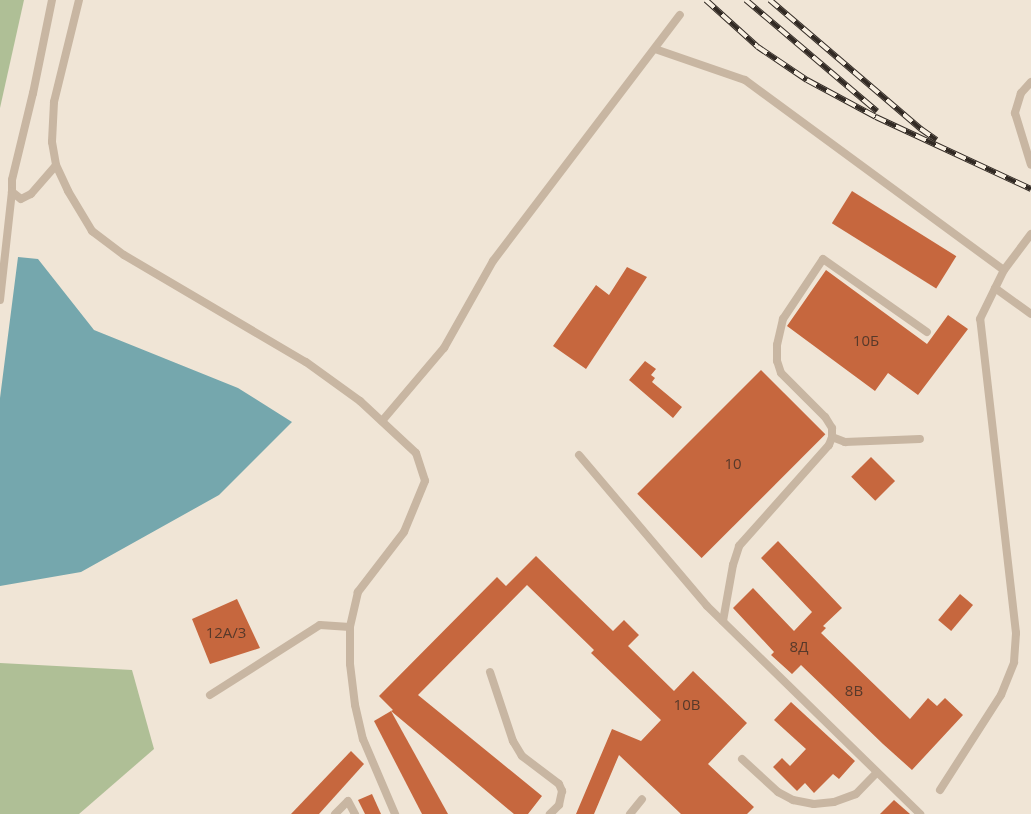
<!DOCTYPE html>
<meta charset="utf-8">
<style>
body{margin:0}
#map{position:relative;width:1031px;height:814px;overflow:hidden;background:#f0e5d6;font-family:"Open Sans",sans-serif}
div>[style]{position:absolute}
.green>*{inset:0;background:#afbf96}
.water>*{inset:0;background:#75a7ad}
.building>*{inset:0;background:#c6673e;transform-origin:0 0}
.service>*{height:8px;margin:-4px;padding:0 4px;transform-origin:4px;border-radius:4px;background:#c8b6a2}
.rail>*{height:5.5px;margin-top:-2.75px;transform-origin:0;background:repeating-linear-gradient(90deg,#f8efe1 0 11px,#322a24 0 22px);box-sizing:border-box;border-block:1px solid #322a24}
span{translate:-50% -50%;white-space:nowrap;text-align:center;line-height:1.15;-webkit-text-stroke:4px #f8efe1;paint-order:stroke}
.number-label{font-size:15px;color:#57392a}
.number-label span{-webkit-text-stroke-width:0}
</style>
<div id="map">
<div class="green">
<i style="clip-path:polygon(0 0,24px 0,0 108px)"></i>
<i style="clip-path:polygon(0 663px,132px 670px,154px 749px,79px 814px,0 814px)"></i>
</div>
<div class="water">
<i style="clip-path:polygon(18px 257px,38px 259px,94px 330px,238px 388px,292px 422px,219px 495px,81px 572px,0 586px,0 398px)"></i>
</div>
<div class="building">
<i style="left:852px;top:191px;width:123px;height:38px;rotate:32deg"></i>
<i style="clip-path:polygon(627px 267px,647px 277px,586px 369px,553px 346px,596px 285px,609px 295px)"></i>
<i style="clip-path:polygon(826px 270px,927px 344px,948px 315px,968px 329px,918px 395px,888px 373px,875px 391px,787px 326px)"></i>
<i style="clip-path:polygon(645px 361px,656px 369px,651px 375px,655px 378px,652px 382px,682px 407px,673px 418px,629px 380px)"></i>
<i style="left:761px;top:370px;width:91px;height:175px;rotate:45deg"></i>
<i style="left:871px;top:457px;width:34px;height:28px;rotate:45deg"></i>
<i style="clip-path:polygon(778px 541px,842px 608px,823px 626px,826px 628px,821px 633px,910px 719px,928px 698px,937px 706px,945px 698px,963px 715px,912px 770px,883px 744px,801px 665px,792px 674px,771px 655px,774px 652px,733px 608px,753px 588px,794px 631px,812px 612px,761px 558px)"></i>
<i style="clip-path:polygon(536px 556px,613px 631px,624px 620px,639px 635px,628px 646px,674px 691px,693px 671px,747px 723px,708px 764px,754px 807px,747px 814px,681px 814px,619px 755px,594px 814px,576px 814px,612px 729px,641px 741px,661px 720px,591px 653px,594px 650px,527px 585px,418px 695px,542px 796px,528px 814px,514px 814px,391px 711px,393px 710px,379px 696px,497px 577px,506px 586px)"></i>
<i style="left:960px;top:594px;width:17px;height:34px;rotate:40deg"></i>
<i style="clip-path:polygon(237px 599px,260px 648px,210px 664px,192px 619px)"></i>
<i style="clip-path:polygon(791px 702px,855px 761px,839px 779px,833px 774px,814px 793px,805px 783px,797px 791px,773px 767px,782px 758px,790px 766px,806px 749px,774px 720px)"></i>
<i style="clip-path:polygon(391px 711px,448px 814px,422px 814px,374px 721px)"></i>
<i style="clip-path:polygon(351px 751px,364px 764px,319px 814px,291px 814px)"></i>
<i style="clip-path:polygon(372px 794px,381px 814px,365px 814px,358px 800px)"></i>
<i style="clip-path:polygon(894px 800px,910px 814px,880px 814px)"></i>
</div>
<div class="service">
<i style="left:52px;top:0;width:95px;rotate:101.5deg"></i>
<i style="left:33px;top:93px;width:89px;rotate:103.6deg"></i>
<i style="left:12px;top:180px;width:12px;rotate:90deg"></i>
<i style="left:12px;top:192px;width:11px;rotate:38deg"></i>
<i style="left:21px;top:199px;width:11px;rotate:-27deg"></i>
<i style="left:31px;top:194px;width:38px;rotate:-49deg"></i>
<i style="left:79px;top:0;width:105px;rotate:103.8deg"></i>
<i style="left:54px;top:102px;width:40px;rotate:92.9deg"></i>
<i style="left:52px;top:142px;width:23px;rotate:80deg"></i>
<i style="left:56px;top:165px;width:29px;rotate:65deg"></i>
<i style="left:68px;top:191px;width:47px;rotate:59deg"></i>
<i style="left:92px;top:231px;width:40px;rotate:37deg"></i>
<i style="left:124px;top:255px;width:211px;rotate:30.5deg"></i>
<i style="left:306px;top:362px;width:67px;rotate:35.8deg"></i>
<i style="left:360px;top:401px;width:76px;rotate:42.9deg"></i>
<i style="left:416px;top:453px;width:29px;rotate:72deg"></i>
<i style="left:425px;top:481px;width:55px;rotate:112.4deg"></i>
<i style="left:404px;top:532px;width:76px;rotate:127.5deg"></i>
<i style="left:358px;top:592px;width:36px;rotate:103deg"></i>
<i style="left:350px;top:627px;width:37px;rotate:90deg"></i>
<i style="left:350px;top:664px;width:41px;rotate:83deg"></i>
<i style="left:355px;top:705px;width:35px;rotate:77deg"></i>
<i style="left:363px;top:739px;width:82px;rotate:66.9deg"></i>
<i style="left:655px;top:49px;width:95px;rotate:19deg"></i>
<i style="left:745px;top:80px;width:321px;rotate:36.3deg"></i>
<i style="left:1031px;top:82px;width:15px;rotate:132deg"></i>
<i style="left:1021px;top:93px;width:21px;rotate:107deg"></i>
<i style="left:1015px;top:113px;width:54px;rotate:72.9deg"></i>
<i style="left:995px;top:288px;width:44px;rotate:35.8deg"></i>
<i style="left:0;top:300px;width:109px;rotate:-83.7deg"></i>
<i style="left:382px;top:421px;width:96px;rotate:-49.7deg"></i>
<i style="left:444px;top:348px;width:100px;rotate:-60.6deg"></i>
<i style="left:493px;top:261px;width:309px;rotate:-52.8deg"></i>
<i style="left:832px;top:437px;width:14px;rotate:21deg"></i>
<i style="left:845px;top:442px;width:75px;rotate:-2.3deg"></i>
<i style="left:579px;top:455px;width:198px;rotate:49.7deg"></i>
<i style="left:707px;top:606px;width:298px;rotate:44.3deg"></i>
<i style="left:723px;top:621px;width:57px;rotate:-79.9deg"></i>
<i style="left:733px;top:565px;width:20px;rotate:-72deg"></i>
<i style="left:739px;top:546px;width:135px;rotate:-48.3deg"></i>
<i style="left:829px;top:445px;width:9px;rotate:-69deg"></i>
<i style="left:832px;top:437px;width:9px;rotate:-90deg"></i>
<i style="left:832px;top:428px;width:13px;rotate:-122deg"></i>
<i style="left:825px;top:417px;width:62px;rotate:-135deg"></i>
<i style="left:781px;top:373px;width:13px;rotate:-108deg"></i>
<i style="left:777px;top:361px;width:16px;rotate:-90deg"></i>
<i style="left:777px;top:345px;width:27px;rotate:-77deg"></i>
<i style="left:783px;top:319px;width:72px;rotate:-56.3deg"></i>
<i style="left:823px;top:259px;width:127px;rotate:35.1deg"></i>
<i style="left:490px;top:672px;width:73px;rotate:71.6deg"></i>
<i style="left:513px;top:741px;width:17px;rotate:59deg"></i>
<i style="left:522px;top:756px;width:46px;rotate:37.1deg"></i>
<i style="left:559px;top:784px;width:8px;rotate:67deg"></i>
<i style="left:562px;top:791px;width:14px;rotate:102deg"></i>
<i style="left:559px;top:805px;width:13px;rotate:135deg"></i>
<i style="left:210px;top:695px;width:130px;rotate:-32.5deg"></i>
<i style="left:320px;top:625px;width:30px;rotate:4deg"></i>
<i style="left:742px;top:759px;width:49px;rotate:42.5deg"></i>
<i style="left:778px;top:792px;width:17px;rotate:28deg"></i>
<i style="left:793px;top:800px;width:21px;rotate:11deg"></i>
<i style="left:814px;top:804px;width:20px;rotate:-6deg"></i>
<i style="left:834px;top:802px;width:23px;rotate:-20deg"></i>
<i style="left:856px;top:794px;width:30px;rotate:-46deg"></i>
<i style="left:940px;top:790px;width:113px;rotate:-57.3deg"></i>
<i style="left:1001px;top:695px;width:35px;rotate:-68deg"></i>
<i style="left:1014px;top:662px;width:29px;rotate:-86deg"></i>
<i style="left:1016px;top:633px;width:316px;rotate:-96.5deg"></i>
<i style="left:980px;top:319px;width:55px;rotate:-63.9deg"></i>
<i style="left:1004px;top:270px;width:45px;rotate:-53.1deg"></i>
<i style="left:335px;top:814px;width:18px;rotate:-45deg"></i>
<i style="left:348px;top:801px;width:15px;rotate:62deg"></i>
<i style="left:630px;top:814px;width:19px;rotate:-51deg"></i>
</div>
<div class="rail">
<i style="left:706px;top:0;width:70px;rotate:42.1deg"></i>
<i style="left:758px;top:47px;width:59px;rotate:34deg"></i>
<i style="left:807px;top:80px;width:78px;rotate:28.2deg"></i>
<i style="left:876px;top:117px;width:171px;rotate:24.9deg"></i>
<i style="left:746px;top:0;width:172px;rotate:40.3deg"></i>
<i style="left:770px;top:0;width:199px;rotate:40.5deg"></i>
<i style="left:921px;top:129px;width:19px;rotate:35deg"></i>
</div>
<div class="number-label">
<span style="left:866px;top:341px">10Б</span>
<span style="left:733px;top:464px">10</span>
<span style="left:226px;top:633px">12А/3</span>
<span style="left:799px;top:647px">8Д</span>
<span style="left:854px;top:691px">8В</span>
<span style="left:687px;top:705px">10В</span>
</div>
</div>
